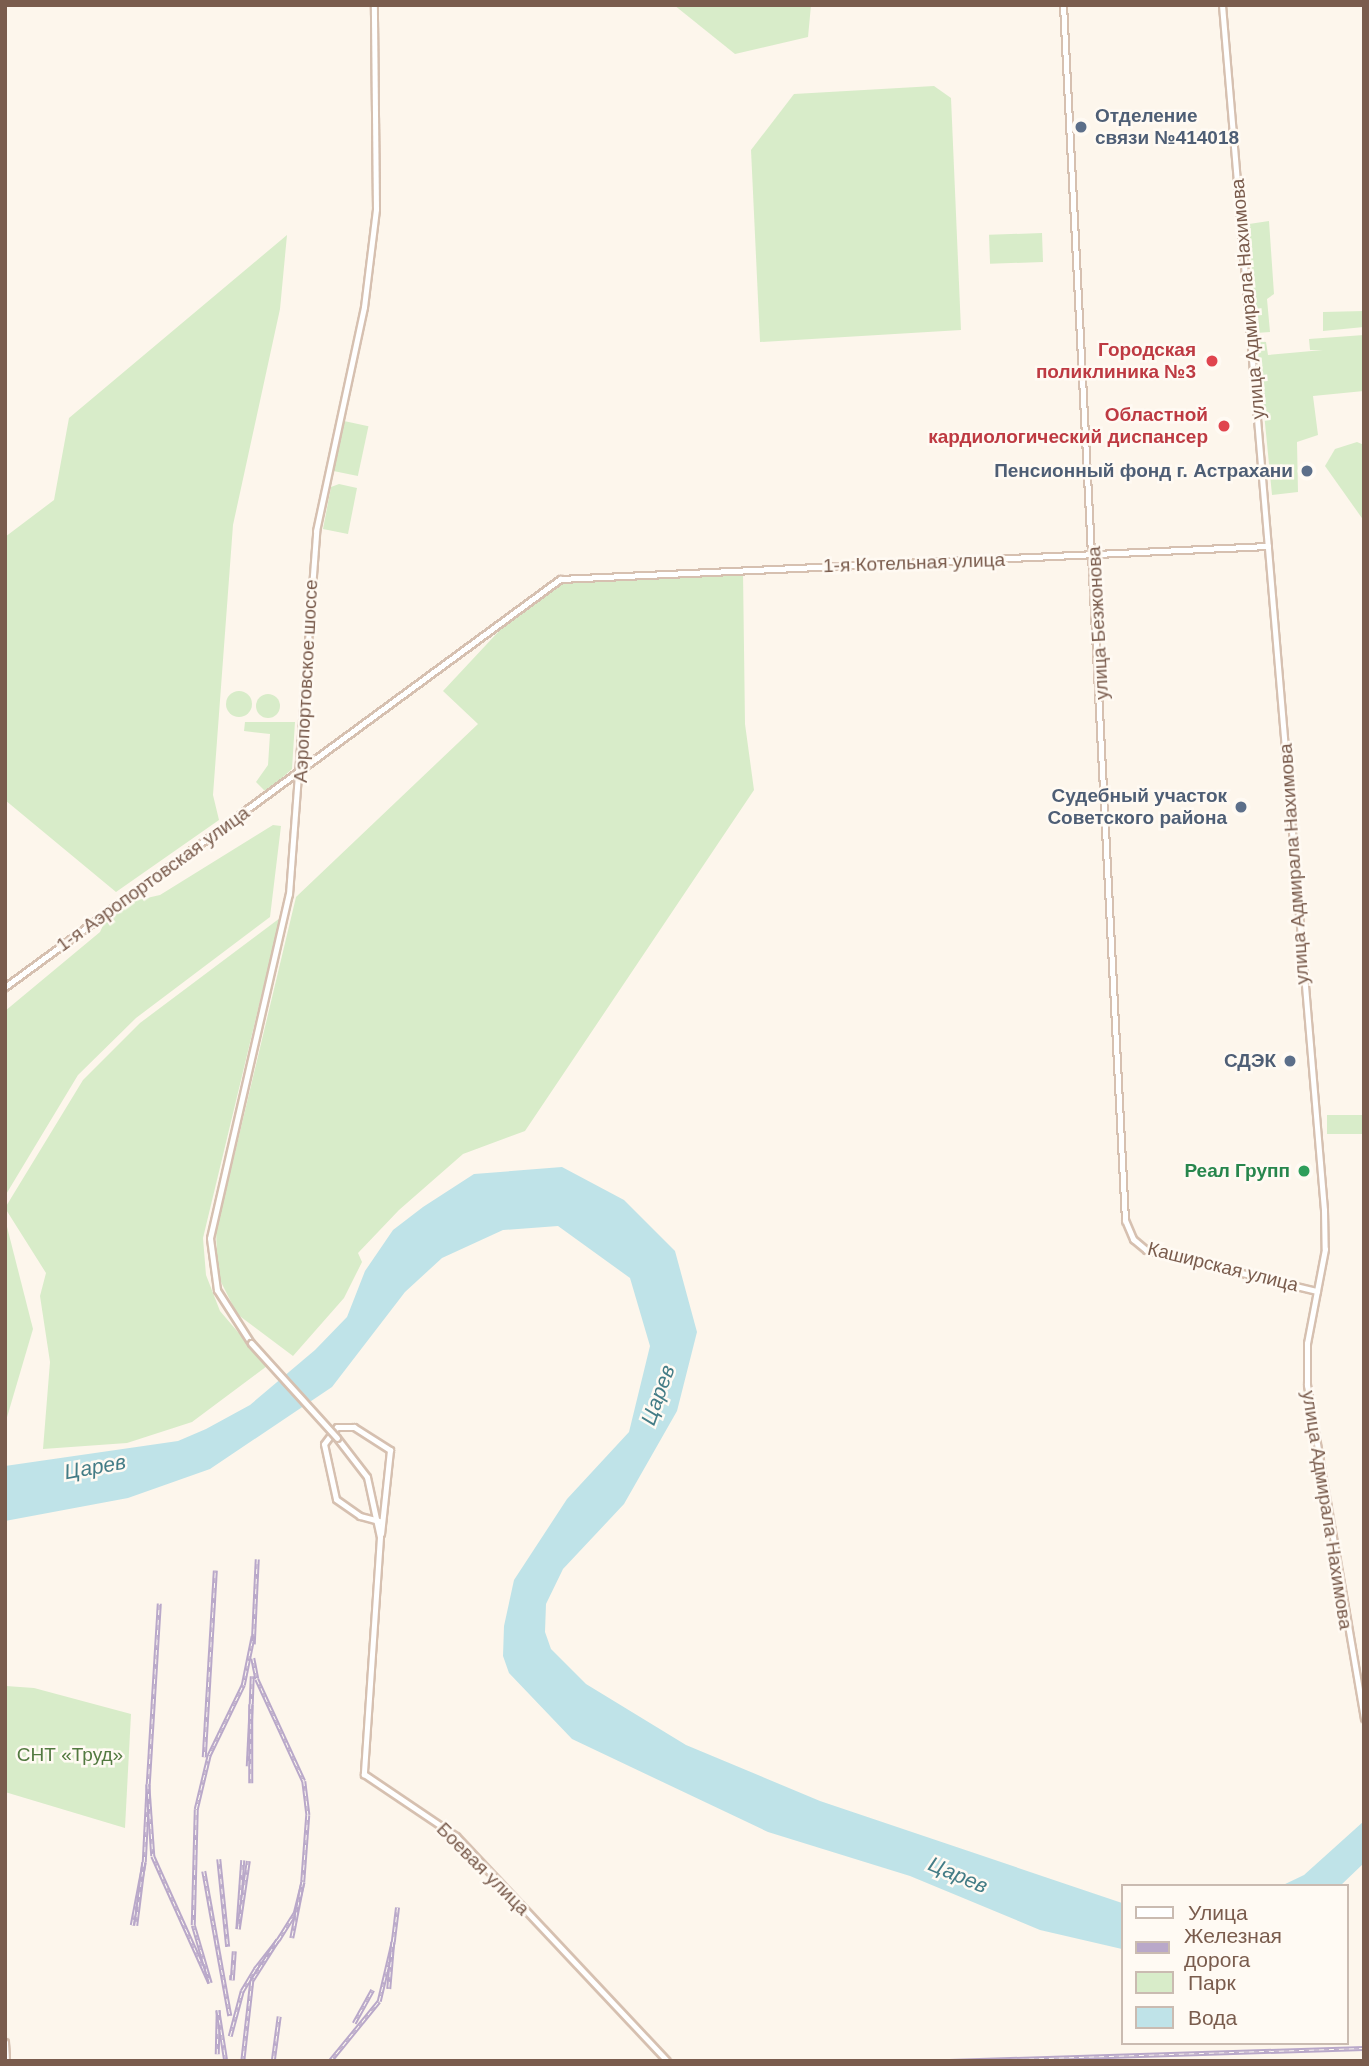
<!DOCTYPE html>
<meta charset="utf-8">
<style>
body{margin:0}
#map{position:relative;width:1369px;height:2066px;overflow:hidden;background:#fdf6ec;font-family:Helvetica,sans-serif}
div>[style]{position:absolute}
.green>*{inset:0;background:#d8ecc9;transform-origin:0 0}
.round{border-radius:50%}
.water>*{inset:0;background:#bfe3e8}
.roads{filter:drop-shadow(2px 0 #d6c0b0) drop-shadow(-2px 0 #d6c0b0) drop-shadow(0 2px #d6c0b0) drop-shadow(0 -2px #d6c0b0)}
.secondary>*{height:5px;margin:-2.5px;padding:0 2.5px;transform-origin:2.5px;border-radius:2.5px;background:#fff}
.rail>*{height:4.5px;margin-top:-2.25px;transform-origin:0;background:repeating-linear-gradient(90deg,#fffaf3 0 5px,#b9a8c9 0 10px);box-sizing:border-box;border-block:2px solid #b9a8c9}
.bridges{filter:drop-shadow(2px 0 #d6c0b0) drop-shadow(-2px 0 #d6c0b0) drop-shadow(0 2px #d6c0b0) drop-shadow(0 -2px #d6c0b0)}
.secondary-bridge>*{height:5px;margin:-2.5px;padding:0 2.5px;transform-origin:2.5px;border-radius:2.5px;background:#fff}
.dots>*{width:19px;height:19px;translate:-50% -50%;box-sizing:border-box;border:4px solid #fffaf3;border-radius:50%}
span{translate:-50% -50%;white-space:nowrap;text-align:center;line-height:1.15;-webkit-text-stroke:5px #fffaf3;paint-order:stroke}
.service-label{font-size:19px;color:#4e5e75;font-weight:700}
.left{translate:0 -50%;text-align:left}
.right{translate:-100% -50%;text-align:right}
.street-label{font-size:19px;color:#7a5c4d}
.health-label{font-size:19px;color:#be3a42;font-weight:700}
.leisure-label{font-size:19px;color:#27864d;font-weight:700}
.park-label{font-size:19px;color:#537a41}
.water-label{font-size:21px;color:#437c86;font-style:italic}
.frame{position:absolute;inset:0;border:7px solid #7a5c4d;pointer-events:none}
.legend{position:absolute;left:1121px;top:1884px;width:228px;height:161px;box-sizing:border-box;background:#fffaf3;border:2px solid #cabbb1;margin:0;padding:9px 12px;list-style:none;font-size:21px;color:#7a5c4d}
.legend li{display:flex;align-items:center;gap:14px;height:35px}
.legend b{width:35px;border:2px solid #cabbb1}
</style>
<div id="map">
<div class="green">
<i style="clip-path:polygon(674px 5px,811px 5px,808px 37px,735px 54px)"></i>
<i style="clip-path:polygon(934px 86px,951px 98px,961px 330px,760px 342px,751px 150px,794px 94px)"></i>
<i style="clip-path:polygon(1269px 221px,1274px 294px,1267px 299px,1270px 332px,1256px 333px,1249px 224px)"></i>
<i style="left:1042px;top:233px;width:29px;height:53px;rotate:88deg"></i>
<i style="clip-path:polygon(287px 235px,280px 309px,233px 525px,213px 795px,219px 820px,116px 892px,5px 800px,5px 537px,54px 500px,69px 418px)"></i>
<i style="clip-path:polygon(1364px 311px,1364px 327px,1323px 331px,1323px 312px)"></i>
<i style="clip-path:polygon(1364px 335px,1364px 391px,1313px 396px,1318px 435px,1297px 442px,1298px 492px,1272px 495px,1257px 341px,1266px 342px,1268px 355px,1323px 350px,1310px 350px,1309px 339px)"></i>
<i style="left:344px;top:421px;width:25px;height:51px;rotate:12deg"></i>
<i style="clip-path:polygon(1357px 442px,1364px 445px,1364px 521px,1325px 466px,1335px 449px)"></i>
<i style="clip-path:polygon(339px 484px,357px 488px,348px 534px,323px 529px,331px 487px)"></i>
<i style="clip-path:polygon(743px 572px,745px 724px,754px 790px,525px 1131px,463px 1154px,399px 1210px,358px 1253px,362px 1262px,344px 1298px,293px 1356px,237px 1314px,218px 1276px,216px 1232px,296px 897px,478px 724px,443px 691px,515px 614px,561px 582px)"></i>
<i class="round" style="left:226px;top:691px;width:26px;height:26px"></i>
<i class="round" style="left:256px;top:694px;width:24px;height:24px"></i>
<i style="clip-path:polygon(245px 722px,295px 722px,292px 769px,266px 792px,256px 782px,268px 765px,270px 734px,244px 731px)"></i>
<i style="clip-path:polygon(273px 825px,281px 826px,270px 917px,136px 1018px,78px 1075px,5px 1196px,5px 1011px,100px 932px,107px 917px,125px 903px,160px 895px)"></i>
<i style="clip-path:polygon(280px 918px,203px 1238px,206px 1275px,220px 1311px,267px 1366px,192px 1422px,127px 1443px,43px 1449px,50px 1362px,40px 1296px,46px 1273px,5px 1208px,83px 1080px,140px 1023px)"></i>
<i style="left:1364px;top:1115px;width:19px;height:37px;rotate:90deg"></i>
<i style="clip-path:polygon(5px 1219px,33px 1329px,5px 1424px)"></i>
<i style="clip-path:polygon(6px 1686px,34px 1688px,131px 1714px,125px 1828px,5px 1792px)"></i>
</div>
<div class="water">
<i style="clip-path:polygon(562px 1167px,624px 1200px,675px 1251px,697px 1332px,677px 1411px,624px 1504px,563px 1569px,546px 1604px,545px 1632px,551px 1649px,586px 1684px,686px 1745px,820px 1801px,1122px 1903px,1122px 1949px,1040px 1930px,910px 1876px,768px 1832px,572px 1739px,509px 1673px,503px 1656px,504px 1626px,514px 1580px,567px 1499px,629px 1432px,650px 1346px,630px 1278px,558px 1226px,503px 1230px,442px 1258px,405px 1292px,332px 1387px,210px 1469px,128px 1498px,5px 1521px,5px 1466px,178px 1441px,206px 1429px,250px 1405px,315px 1350px,347px 1317px,365px 1271px,393px 1230px,423px 1207px,474px 1174px)"></i>
<i style="clip-path:polygon(1364px 1821px,1364px 1863px,1340px 1886px,1281px 1886px,1304px 1875px)"></i>
</div>
<div class="roads">
<div class="secondary">
<i style="left:1063px;top:5px;width:1217px;rotate:87.08deg"></i>
<i style="left:1125px;top:1220px;width:21px;rotate:67deg"></i>
<i style="left:1133px;top:1239px;width:17px;rotate:40deg"></i>
<i style="left:1146px;top:1250px;width:176px;rotate:13.5deg"></i>
<i style="left:1222px;top:5px;width:1209px;rotate:85.16deg"></i>
<i style="left:1324px;top:1210px;width:39px;rotate:89deg"></i>
<i style="left:1325px;top:1249px;width:96px;rotate:100.8deg"></i>
<i style="left:1307px;top:1343px;width:42px;rotate:90deg"></i>
<i style="left:1307px;top:1385px;width:338px;rotate:80.3deg"></i>
<i style="left:5px;top:987px;width:689px;rotate:-36.32deg"></i>
<i style="left:560px;top:579px;width:709px;rotate:-2.67deg"></i>
<i style="left:251px;top:1343px;width:63px;rotate:-122.7deg"></i>
<i style="left:217px;top:1290px;width:52px;rotate:-97.7deg"></i>
<i style="left:210px;top:1238px;width:353px;rotate:-77.1deg"></i>
<i style="left:289px;top:894px;width:364px;rotate:-85.7deg"></i>
<i style="left:316px;top:531px;width:229px;rotate:-77.9deg"></i>
<i style="left:364px;top:307px;width:99px;rotate:-83deg"></i>
<i style="left:376px;top:209px;width:204px;rotate:-90.6deg"></i>
<i style="left:337px;top:1438px;width:49px;rotate:52.4deg"></i>
<i style="left:367px;top:1477px;width:61px;rotate:77.8deg"></i>
<i style="left:380px;top:1537px;width:238px;rotate:93.9deg"></i>
<i style="left:364px;top:1774px;width:111px;rotate:34deg"></i>
<i style="left:456px;top:1836px;width:308px;rotate:46.8deg"></i>
<i style="left:379px;top:1521px;width:20px;rotate:-165deg"></i>
<i style="left:360px;top:1516px;width:29px;rotate:-145deg"></i>
<i style="left:336px;top:1499px;width:56px;rotate:-102.3deg"></i>
<i style="left:324px;top:1444px;width:21px;rotate:-53deg"></i>
<i style="left:337px;top:1427px;width:17px"></i>
<i style="left:354px;top:1427px;width:43px;rotate:32.6deg"></i>
<i style="left:390px;top:1450px;width:84px;rotate:96.1deg"></i>
<i style="left:5px;top:2042px;width:19px;rotate:87deg"></i>
</div>
</div>
<div class="rail">
<i style="left:253px;top:1644px;width:85px;rotate:-87.3deg"></i>
<i style="left:253px;top:1658px;width:21px;rotate:79deg"></i>
<i style="left:257px;top:1679px;width:112px;rotate:65.3deg"></i>
<i style="left:304px;top:1781px;width:34px;rotate:83deg"></i>
<i style="left:308px;top:1815px;width:67px;rotate:94.3deg"></i>
<i style="left:251px;top:1704px;width:28px;rotate:-88deg"></i>
<i style="left:204px;top:1757px;width:187px;rotate:-86.6deg"></i>
<i style="left:248px;top:1766px;width:62px;rotate:-87.2deg"></i>
<i style="left:251px;top:1704px;width:79px;rotate:90deg"></i>
<i style="left:148px;top:1784px;width:181px;rotate:-86.5deg"></i>
<i style="left:219px;top:1859px;width:88px;rotate:84.2deg"></i>
<i style="left:243px;top:1860px;width:69px;rotate:94.1deg"></i>
<i style="left:238px;top:1929px;width:69px;rotate:-81.6deg"></i>
<i style="left:144px;top:1862px;width:78px;rotate:-87.1deg"></i>
<i style="left:148px;top:1784px;width:72px;rotate:86deg"></i>
<i style="left:153px;top:1856px;width:139px;rotate:65.8deg"></i>
<i style="left:210px;top:1983px;width:60px;rotate:-106.3deg"></i>
<i style="left:193px;top:1925px;width:116px;rotate:-88.5deg"></i>
<i style="left:196px;top:1809px;width:56px;rotate:-76.5deg"></i>
<i style="left:209px;top:1755px;width:78px;rotate:-64.1deg"></i>
<i style="left:243px;top:1685px;width:50px;rotate:-78.5deg"></i>
<i style="left:204px;top:1871px;width:147px;rotate:79.8deg"></i>
<i style="left:132px;top:1925px;width:64px;rotate:-79.2deg"></i>
<i style="left:144px;top:1862px;width:64px;rotate:97.2deg"></i>
<i style="left:278px;top:1940px;width:32px;rotate:-58deg"></i>
<i style="left:295px;top:1913px;width:32px;rotate:-76deg"></i>
<i style="left:303px;top:1882px;width:57px;rotate:101.1deg"></i>
<i style="left:393px;top:1942px;width:35px;rotate:-83deg"></i>
<i style="left:232px;top:1975px;width:5px;rotate:90deg"></i>
<i style="left:232px;top:1980px;width:29px;rotate:-86deg"></i>
<i style="left:354px;top:2023px;width:38px;rotate:-61deg"></i>
<i style="left:230px;top:2036px;width:47px;rotate:-75.1deg"></i>
<i style="left:242px;top:1991px;width:26px;rotate:-59deg"></i>
<i style="left:255px;top:1969px;width:37px;rotate:-52deg"></i>
<i style="left:278px;top:1940px;width:49px;rotate:122.4deg"></i>
<i style="left:252px;top:1981px;width:81px;rotate:96.4deg"></i>
<i style="left:217px;top:2054px;width:44px;rotate:-88.7deg"></i>
<i style="left:218px;top:2010px;width:52px;rotate:81.1deg"></i>
<i style="left:273px;top:2061px;width:45px;rotate:-82.4deg"></i>
<i style="left:330px;top:2061px;width:77px;rotate:-50.8deg"></i>
<i style="left:379px;top:2001px;width:61px;rotate:-76.7deg"></i>
<i style="left:393px;top:1942px;width:47px;rotate:94.9deg"></i>
<i style="left:949px;top:2061px;width:415px;rotate:-1.8deg"></i>
</div>
<div class="bridges">
<div class="secondary-bridge">
<i style="left:251px;top:1343px;width:128px;rotate:47.8deg"></i>
</div>
</div>
<div class="dots">
<i style="left:1081px;top:127px;background:#5c6f8a"></i>
<i style="left:1212px;top:361px;background:#e0444e"></i>
<i style="left:1224px;top:426px;background:#e0444e"></i>
<i style="left:1307px;top:471px;background:#5c6f8a"></i>
<i style="left:1241px;top:807px;background:#5c6f8a"></i>
<i style="left:1290px;top:1061px;background:#5c6f8a"></i>
<i style="left:1304px;top:1171px;background:#2e9e5b"></i>
</div>
<div class="service-label">
<span class="left" style="left:1095px;top:127px">Отделение<br>связи №414018</span>
<span class="right" style="left:1293px;top:471px">Пенсионный фонд г. Астрахани</span>
<span class="right" style="left:1227px;top:807px">Судебный участок<br>Советского района</span>
<span class="right" style="left:1276px;top:1061px">СДЭК</span>
</div>
<div class="street-label">
<span style="left:1248px;top:299px;rotate:-95deg">улица Адмирала Нахимова</span>
<span style="left:914px;top:563px;rotate:-2deg">1-я Котельная улица</span>
<span style="left:1098px;top:623px;rotate:-93deg">улица Безжонова</span>
<span style="left:306px;top:681px;rotate:-87deg">Аэропортовское шоссе</span>
<span style="left:1294px;top:864px;rotate:-94deg">улица Адмирала Нахимова</span>
<span style="left:153px;top:879px;rotate:-36deg">1-я Аэропортовская улица</span>
<span style="left:1223px;top:1267px;rotate:14deg">Каширская улица</span>
<span style="left:1327px;top:1510px;rotate:81deg">улица Адмирала Нахимова</span>
<span style="left:483px;top:1869px;rotate:45deg">Боевая улица</span>
</div>
<div class="health-label">
<span class="right" style="left:1196px;top:361px">Городская<br>поликлиника №3</span>
<span class="right" style="left:1208px;top:426px">Областной<br>кардиологический диспансер</span>
</div>
<div class="leisure-label">
<span class="right" style="left:1290px;top:1171px">Реал Групп</span>
</div>
<div class="park-label">
<span style="left:70px;top:1755px">СНТ «Труд»</span>
</div>
<div class="water-label">
<span style="left:658px;top:1395px;rotate:-70deg">Царев</span>
<span style="left:95px;top:1467px;rotate:-10deg">Царев</span>
<span style="left:958px;top:1875px;rotate:23deg">Царев</span>
</div>
<div class="frame"></div>
<ul class="legend">
<li><b style="height:9px;background:#fff"></b>Улица</li>
<li><b style="height:9px;background:#b9a8c9"></b>Железная дорога</li>
<li><b style="height:19px;background:#d8ecc9"></b>Парк</li>
<li><b style="height:19px;background:#bfe3e8"></b>Вода</li>
</ul>
</div>
